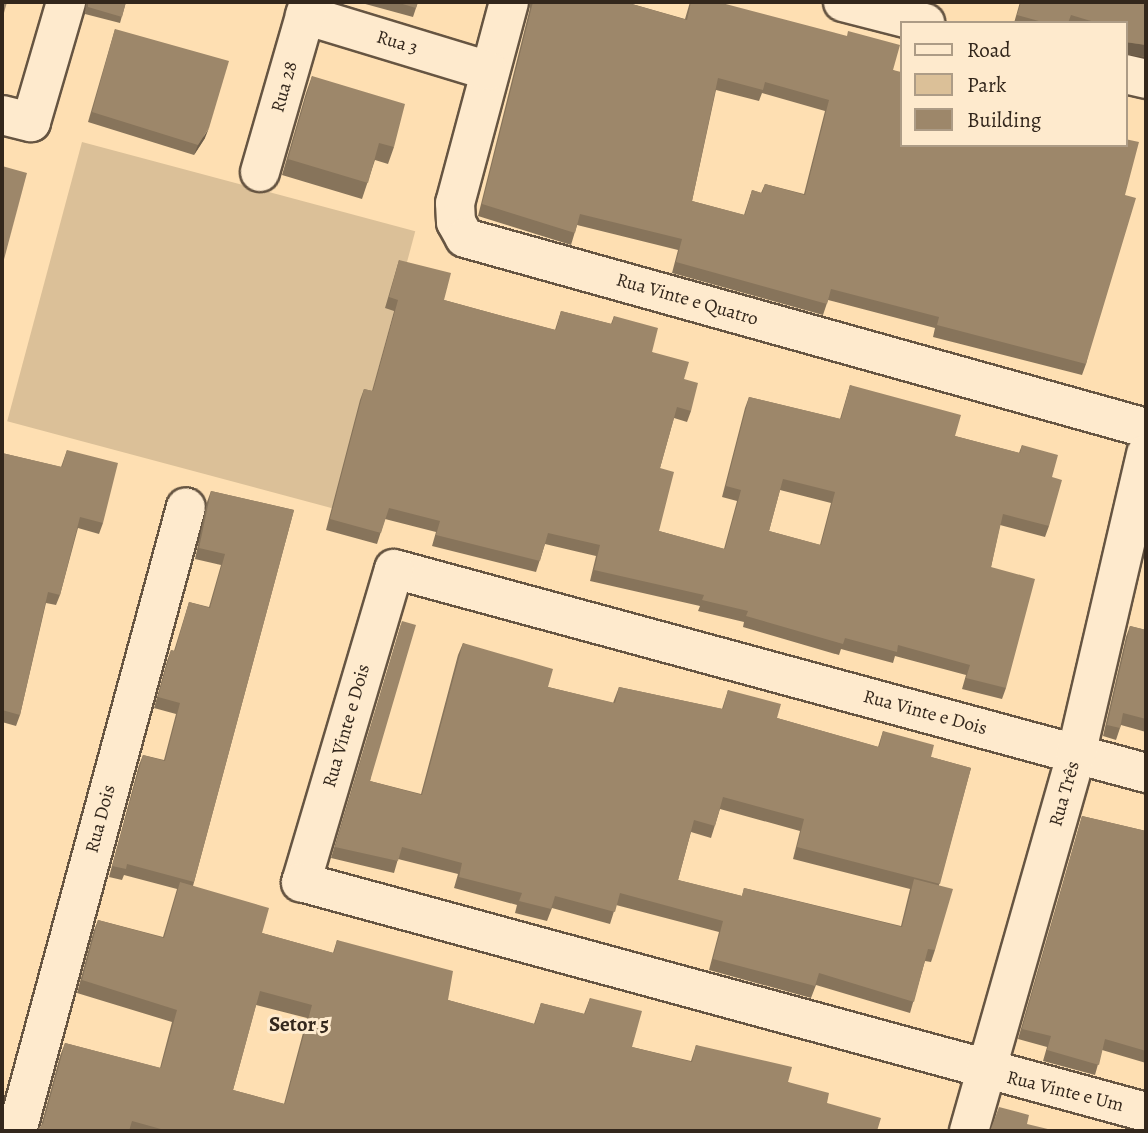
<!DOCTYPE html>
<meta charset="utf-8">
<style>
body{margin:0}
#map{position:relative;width:1148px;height:1133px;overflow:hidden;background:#fedfb2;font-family:Alegreya,serif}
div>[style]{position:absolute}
.green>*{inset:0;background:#dbc098;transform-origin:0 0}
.roads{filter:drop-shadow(2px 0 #665542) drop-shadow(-2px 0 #665542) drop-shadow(0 2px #665542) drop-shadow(0 -2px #665542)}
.minor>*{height:38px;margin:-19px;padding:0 19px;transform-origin:19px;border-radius:19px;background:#feeacd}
.tertiary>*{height:38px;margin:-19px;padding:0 19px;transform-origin:19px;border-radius:19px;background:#feeacd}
.wall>*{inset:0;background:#87745b}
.shaded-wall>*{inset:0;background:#6e5e4a}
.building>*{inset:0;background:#9d876a}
span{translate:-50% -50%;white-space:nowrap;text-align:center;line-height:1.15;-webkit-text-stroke:6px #feeacd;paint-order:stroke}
.street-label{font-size:19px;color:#33271c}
.neighbourhood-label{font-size:21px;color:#33271c;font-weight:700}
.frame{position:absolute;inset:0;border:4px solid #33271c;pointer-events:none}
.legend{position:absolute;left:900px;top:21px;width:228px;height:126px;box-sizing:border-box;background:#feeacd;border:2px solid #ad9c86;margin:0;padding:9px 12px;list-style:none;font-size:21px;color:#33271c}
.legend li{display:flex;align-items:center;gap:14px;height:35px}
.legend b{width:35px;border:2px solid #ad9c86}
</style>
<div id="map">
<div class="green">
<i style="left:82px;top:142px;width:345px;height:289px;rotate:15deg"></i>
</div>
<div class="roads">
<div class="minor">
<i style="left:509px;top:2px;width:208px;rotate:105deg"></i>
<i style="left:455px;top:203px;width:19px;rotate:87deg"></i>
<i style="left:456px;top:222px;width:18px;rotate:61deg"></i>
<i style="left:465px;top:238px;width:707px;rotate:15.59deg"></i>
<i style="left:843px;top:2px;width:85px;rotate:14.4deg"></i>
<i style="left:305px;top:15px;width:192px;rotate:16.9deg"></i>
<i style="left:1125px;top:74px;width:22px;rotate:13deg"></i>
<i style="left:2px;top:115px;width:30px;rotate:14deg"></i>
<i style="left:31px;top:122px;width:125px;rotate:-73.7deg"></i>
<i style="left:260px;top:172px;width:177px;rotate:-73.9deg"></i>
<i style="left:1146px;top:773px;width:779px;rotate:-164.82deg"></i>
<i style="left:394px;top:569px;width:327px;rotate:106.5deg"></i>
<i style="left:301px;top:882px;width:876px;rotate:15.23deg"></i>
<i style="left:17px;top:1131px;width:646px;rotate:-74.85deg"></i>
</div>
<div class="tertiary">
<i style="left:969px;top:1131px;width:391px;rotate:-74.1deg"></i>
<i style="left:1076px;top:755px;width:309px;rotate:-76.9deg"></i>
</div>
</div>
<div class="wall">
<i style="clip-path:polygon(86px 2px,126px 2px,120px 23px,85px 14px)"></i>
<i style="clip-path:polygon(358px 2px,418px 2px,413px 17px)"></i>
<i style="clip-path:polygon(evenodd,529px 2px,625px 2px,685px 19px,690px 2px,718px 2px,893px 70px,1125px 195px,1086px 364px,1082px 375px,933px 337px,935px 328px,828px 300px,823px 315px,672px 273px,678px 250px,577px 225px,571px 245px,478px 216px,530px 8px,529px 2px,716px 90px,759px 101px,762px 93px,825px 111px,804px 194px,765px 184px,761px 193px,752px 190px,744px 215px,692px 201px,716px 90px)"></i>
<i style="clip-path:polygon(1020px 2px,1146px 2px,1146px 57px,1125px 54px,1125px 23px,1014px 23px)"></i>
<i style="clip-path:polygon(115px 29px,205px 138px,194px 155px,88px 122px)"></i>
<i style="clip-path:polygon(312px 76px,394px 147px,388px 164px,375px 160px,362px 199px,282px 175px,306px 93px)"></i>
<i style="clip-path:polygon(evenodd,399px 260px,444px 300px,506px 317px,555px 330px,561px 311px,611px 324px,614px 316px,652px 352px,684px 379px,691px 411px,687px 422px,674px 418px,660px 468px,659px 531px,724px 549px,737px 501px,722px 497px,745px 408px,749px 397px,840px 419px,850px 385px,955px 436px,1019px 453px,1022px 445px,1052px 477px,1049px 526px,1045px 537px,1000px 525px,991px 567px,1006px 688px,1002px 699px,962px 689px,966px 675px,895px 656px,893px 663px,841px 649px,839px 655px,743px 627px,744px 622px,698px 611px,700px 606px,590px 581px,596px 556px,545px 544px,536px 572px,432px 546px,436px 532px,385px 519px,377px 544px,326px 530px,360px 400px,364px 389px,372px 391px,394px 311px,385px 308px,399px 260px,780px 490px,831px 503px,820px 545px,769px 531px,780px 490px)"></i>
<i style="clip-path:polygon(67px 450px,103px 523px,99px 534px,78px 528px,60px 595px,56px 605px,46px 603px,20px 715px,16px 726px,2px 722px,2px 453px,61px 467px)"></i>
<i style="clip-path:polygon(evenodd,211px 491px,294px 510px,193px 886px,262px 933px,333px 953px,337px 940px,448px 1000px,534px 1024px,541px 1003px,584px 1014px,590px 998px,632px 1047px,691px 1061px,696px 1045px,788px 1082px,877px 1131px,36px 1131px,41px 1126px,60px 1056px,65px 1043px,160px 1068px,172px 1022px,77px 993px,93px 933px,98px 920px,163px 937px,177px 889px,124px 875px,122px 880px,109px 877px,139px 765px,143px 755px,164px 760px,176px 714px,154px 708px,167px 661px,171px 650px,174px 651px,189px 602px,209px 607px,221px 565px,195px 559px,207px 502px,211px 491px,256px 1005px,307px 1018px,284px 1104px,233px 1090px,256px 1005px)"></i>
<i style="clip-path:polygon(evenodd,402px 621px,370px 781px,421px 794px,458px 655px,463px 643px,548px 687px,613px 703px,619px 687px,722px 709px,728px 690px,777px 718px,878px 747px,883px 731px,931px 757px,971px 768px,939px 885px,935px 950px,931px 962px,925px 961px,910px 1013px,816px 985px,811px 998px,709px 970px,719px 932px,616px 905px,610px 924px,552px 908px,547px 921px,515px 913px,517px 905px,454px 888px,458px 874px,398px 859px,394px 873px,331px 858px,402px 621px,720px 809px,800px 831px,793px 859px,910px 889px,901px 926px,744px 888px,742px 896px,678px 880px,691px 832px,711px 838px,720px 809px)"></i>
<i style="clip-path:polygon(1130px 626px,1146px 630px,1146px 732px,1121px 725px,1116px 740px,1103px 736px,1126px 637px)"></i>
<i style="clip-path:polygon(1082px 816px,1146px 831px,1146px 1063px,1102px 1050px,1095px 1075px,1043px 1061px,1047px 1047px,1018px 1039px)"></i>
</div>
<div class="shaded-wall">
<i style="clip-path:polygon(1125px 42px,1146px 45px,1146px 57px,1125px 54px)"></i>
<i style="clip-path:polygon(209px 128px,205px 138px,194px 155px,198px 145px)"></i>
</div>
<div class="building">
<i style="clip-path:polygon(2px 2px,7px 2px,2px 20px)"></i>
<i style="clip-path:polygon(88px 2px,126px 2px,122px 17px,88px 7px)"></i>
<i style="clip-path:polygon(396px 2px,418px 2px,416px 8px)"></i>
<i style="clip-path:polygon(evenodd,533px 2px,625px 2px,687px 20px,691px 2px,718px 2px,847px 36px,848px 31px,900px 45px,893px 70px,901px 72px,901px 145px,1125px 145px,1125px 139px,1139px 142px,1125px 195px,1136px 198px,1086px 364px,937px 325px,939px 317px,831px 289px,827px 304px,676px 262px,682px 239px,580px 214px,575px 233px,482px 204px,533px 2px,718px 78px,763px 90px,765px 82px,829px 100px,805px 195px,765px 184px,762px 193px,752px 190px,745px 215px,692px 201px,718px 78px)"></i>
<i style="clip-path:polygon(1021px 2px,1146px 2px,1146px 45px,1125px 42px,1125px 23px,1098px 23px,1071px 15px,1068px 23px,1046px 23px,1017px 15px)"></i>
<i style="clip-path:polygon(115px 29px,229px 61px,209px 128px,198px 145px,92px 112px)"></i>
<i style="clip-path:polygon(312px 76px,405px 104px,394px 147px,379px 143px,368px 183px,288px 159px)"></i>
<i style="clip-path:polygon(2px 166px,27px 173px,2px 267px)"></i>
<i style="clip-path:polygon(evenodd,399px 260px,451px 273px,444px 300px,506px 317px,556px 330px,561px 311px,612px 324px,614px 316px,658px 328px,652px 352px,689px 362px,684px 379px,698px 383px,691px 411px,677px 407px,660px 468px,674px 472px,659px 531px,725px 549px,741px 490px,726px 486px,749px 397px,841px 419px,850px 385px,961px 415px,955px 436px,1020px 453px,1022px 445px,1058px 455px,1052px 477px,1062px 480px,1049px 526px,1003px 514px,991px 567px,1035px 579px,1006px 688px,966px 678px,970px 665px,898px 645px,897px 652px,845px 638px,843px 644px,746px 616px,748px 611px,702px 600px,704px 595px,594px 570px,600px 545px,548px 533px,540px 561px,436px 535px,440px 521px,389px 508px,381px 533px,330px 519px,364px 389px,373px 391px,398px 300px,389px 297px,399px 260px,783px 479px,835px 492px,821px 545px,769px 531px,783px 479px)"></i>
<i style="clip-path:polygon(67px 450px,118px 463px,103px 523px,80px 517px,60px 595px,48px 592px,20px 715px,2px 710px,2px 453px,62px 467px)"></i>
<i style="clip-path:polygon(211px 491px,294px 510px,194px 882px,127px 864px,126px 869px,112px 866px,143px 755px,165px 761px,180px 703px,158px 697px,171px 650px,175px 651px,189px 602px,210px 608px,225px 554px,199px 548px)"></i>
<i style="clip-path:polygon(402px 621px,416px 625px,370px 781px,422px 795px,463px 643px,553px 669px,548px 687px,615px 703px,619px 687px,723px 709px,728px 690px,781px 704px,777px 718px,879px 747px,883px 731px,934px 745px,931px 757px,971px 768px,940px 884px,797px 847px,804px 819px,723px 797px,715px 826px,694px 820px,678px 880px,742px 896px,744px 888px,902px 927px,914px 879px,953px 889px,935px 950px,928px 949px,914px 1002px,819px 973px,815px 986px,713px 959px,723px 921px,620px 893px,615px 912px,555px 896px,551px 909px,519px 901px,522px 893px,459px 877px,462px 863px,402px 847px,398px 861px,335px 847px)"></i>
<i style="clip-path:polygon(1130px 626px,1146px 630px,1146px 719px,1123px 713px,1120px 728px,1107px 725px)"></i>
<i style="clip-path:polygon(1082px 816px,1146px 831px,1146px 1051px,1105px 1039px,1099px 1065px,1047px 1050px,1051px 1036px,1022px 1029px)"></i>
<i style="clip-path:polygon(evenodd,180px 882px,269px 908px,262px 933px,334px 953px,337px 940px,453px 971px,448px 1000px,535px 1024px,541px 1003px,585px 1014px,590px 998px,642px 1011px,632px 1047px,692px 1062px,696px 1045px,792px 1067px,788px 1082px,829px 1093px,827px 1103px,881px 1118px,877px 1131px,168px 1131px,132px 1121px,129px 1131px,36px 1131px,43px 1124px,65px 1043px,161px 1068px,177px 1010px,82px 980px,98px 920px,164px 938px,180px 882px,260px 991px,312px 1005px,285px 1104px,233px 1090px,260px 991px)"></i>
<i style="clip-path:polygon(999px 1107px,1029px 1115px,1027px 1124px,1056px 1131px,990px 1131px)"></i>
</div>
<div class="street-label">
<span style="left:397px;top:43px;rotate:17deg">Rua 3</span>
<span style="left:285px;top:87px;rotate:-74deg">Rua 28</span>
<span style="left:687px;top:300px;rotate:16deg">Rua Vinte e Quatro</span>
<span style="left:925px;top:713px;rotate:15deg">Rua Vinte e Dois</span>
<span style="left:347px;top:726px;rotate:-74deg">Rua Vinte e Dois</span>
<span style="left:1065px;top:794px;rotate:-74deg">Rua Três</span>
<span style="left:101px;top:819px;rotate:-75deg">Rua Dois</span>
<span style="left:1065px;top:1092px;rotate:14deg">Rua Vinte e Um</span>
</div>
<div class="neighbourhood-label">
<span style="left:299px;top:1024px">Setor 5</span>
</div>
<div class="frame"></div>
<ul class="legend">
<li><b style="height:9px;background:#feeacd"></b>Road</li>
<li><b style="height:19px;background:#dbc098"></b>Park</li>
<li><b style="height:19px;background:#9d876a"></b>Building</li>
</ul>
</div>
